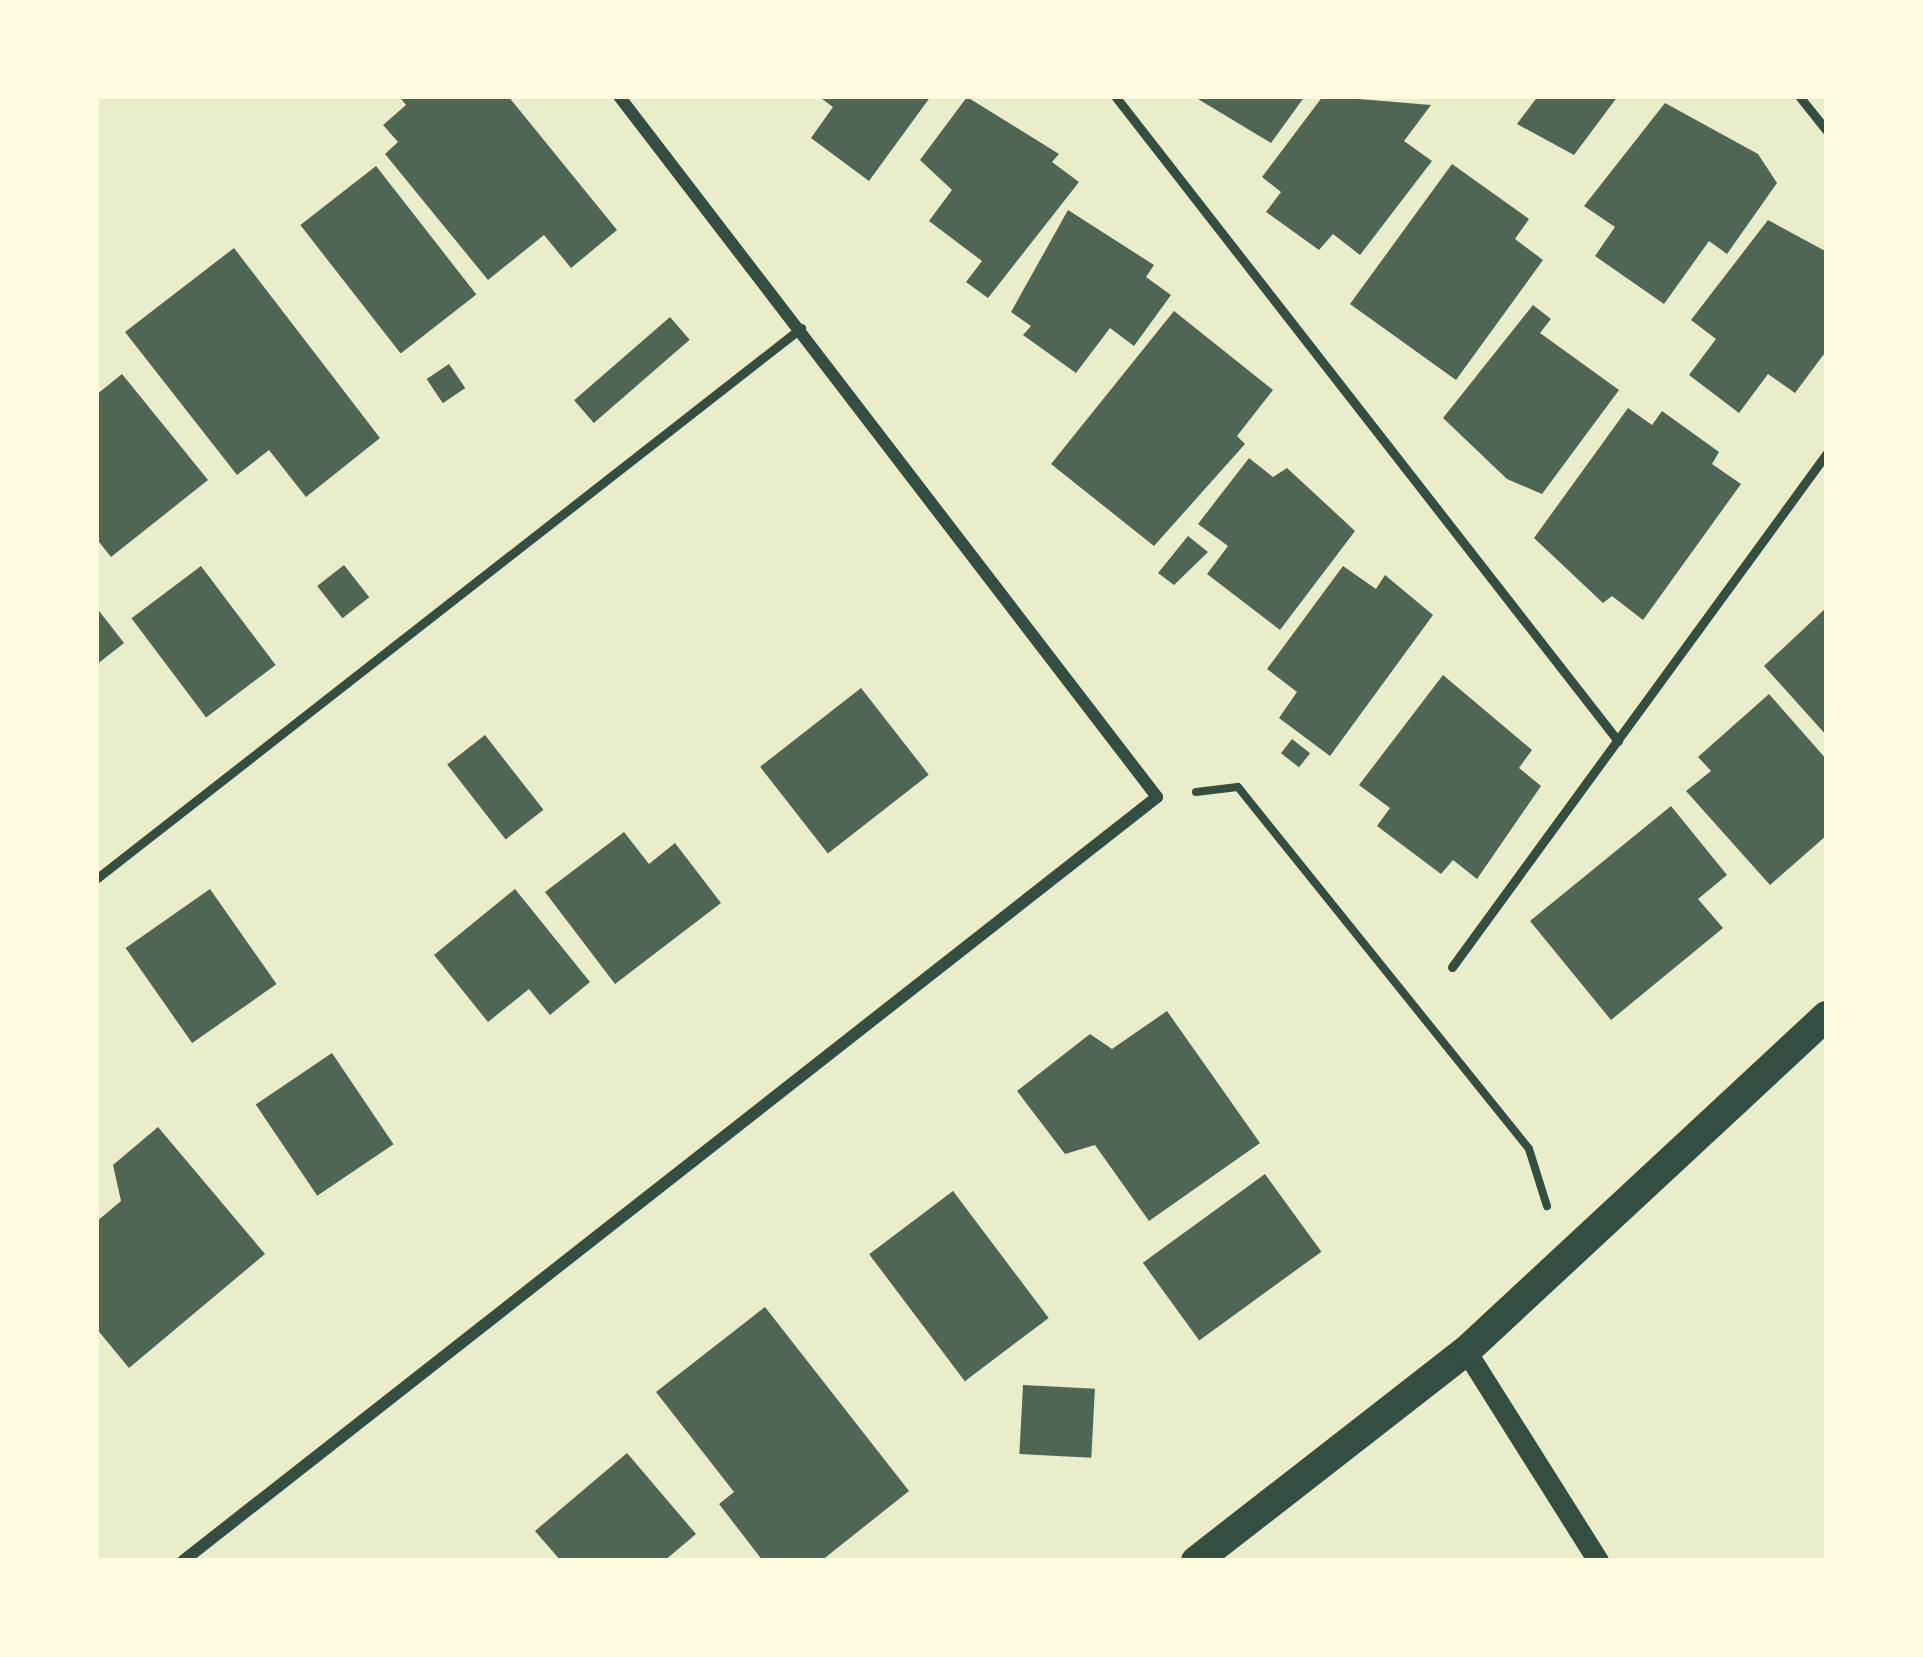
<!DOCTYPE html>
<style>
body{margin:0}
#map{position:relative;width:1923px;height:1657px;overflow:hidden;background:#e9edc9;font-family:Mulish,sans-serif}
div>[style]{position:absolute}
.building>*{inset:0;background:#4f6655;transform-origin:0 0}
.path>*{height:8px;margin:-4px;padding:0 4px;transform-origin:4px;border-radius:4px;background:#344e41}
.service>*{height:9px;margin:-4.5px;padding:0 4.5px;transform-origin:4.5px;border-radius:4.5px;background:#344e41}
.minor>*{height:12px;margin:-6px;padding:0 6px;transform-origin:6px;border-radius:6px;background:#344e41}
.tertiary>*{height:21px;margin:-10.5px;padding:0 10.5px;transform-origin:10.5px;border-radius:10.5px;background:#344e41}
.primary>*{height:30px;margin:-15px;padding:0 15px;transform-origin:15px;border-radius:15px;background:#344e41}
span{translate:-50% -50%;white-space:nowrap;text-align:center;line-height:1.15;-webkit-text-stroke:9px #fefae0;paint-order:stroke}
.frame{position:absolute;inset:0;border:99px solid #fefae0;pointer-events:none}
</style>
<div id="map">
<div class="building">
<i style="clip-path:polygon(399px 96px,508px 96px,617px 230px,571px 268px,544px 235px,488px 280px,385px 154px,398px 142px,383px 125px,406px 105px)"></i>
<i style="clip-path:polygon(818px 96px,931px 96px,869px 181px,811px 138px,833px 107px)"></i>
<i style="clip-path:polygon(1193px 96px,1305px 96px,1271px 143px)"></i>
<i style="clip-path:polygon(1323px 96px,1431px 105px,1404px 141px,1432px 161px,1360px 255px,1333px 234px,1319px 250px,1266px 212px,1281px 192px,1262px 177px)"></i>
<i style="clip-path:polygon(1538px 96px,1618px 96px,1574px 155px,1517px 124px)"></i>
<i style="clip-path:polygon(967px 97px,1059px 154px,1052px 162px,1079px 182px,988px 298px,966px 282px,982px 261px,929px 221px,952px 190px,920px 160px)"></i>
<i style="clip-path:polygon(1665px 103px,1758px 154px,1777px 183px,1727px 254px,1709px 241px,1664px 304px,1595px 256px,1615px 227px,1584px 206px)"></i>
<i style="clip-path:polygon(1452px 164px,1529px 219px,1515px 239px,1543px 260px,1456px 380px,1350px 304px)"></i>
<i style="left:376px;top:166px;width:163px;height:96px;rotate:52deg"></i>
<i style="clip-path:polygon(1068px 210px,1154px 265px,1146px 277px,1171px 295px,1134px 346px,1110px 328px,1076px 373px,1023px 335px,1031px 326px,1011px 312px)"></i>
<i style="clip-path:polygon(1768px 220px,1827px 252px,1827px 350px,1795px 393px,1768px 374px,1739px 413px,1689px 375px,1716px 339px,1691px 320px)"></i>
<i style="clip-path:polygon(234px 248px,380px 438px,306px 497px,269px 450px,237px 475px,125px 332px)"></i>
<i style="clip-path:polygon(1533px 305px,1551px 319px,1540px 333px,1619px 390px,1542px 494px,1507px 479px,1443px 418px)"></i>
<i style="clip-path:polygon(1174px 311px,1273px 390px,1237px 436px,1245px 444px,1154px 546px,1051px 464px)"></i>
<i style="left:670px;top:317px;width:30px;height:127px;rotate:49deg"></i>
<i style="left:449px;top:364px;width:29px;height:27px;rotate:56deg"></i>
<i style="clip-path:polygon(122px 374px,208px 480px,111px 557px,96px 538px,96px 395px)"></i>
<i style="clip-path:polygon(1628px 408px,1652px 425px,1662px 411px,1719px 452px,1712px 464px,1741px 484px,1643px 620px,1612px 596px,1603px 603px,1534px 538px)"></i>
<i style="clip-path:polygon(1249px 458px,1273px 477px,1287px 468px,1355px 531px,1280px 630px,1207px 574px,1228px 546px,1198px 524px)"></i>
<i style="clip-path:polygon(1188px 536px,1208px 552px,1174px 585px,1158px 573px)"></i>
<i style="left:344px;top:565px;width:41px;height:34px;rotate:52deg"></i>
<i style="left:201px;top:566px;width:124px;height:87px;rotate:53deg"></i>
<i style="clip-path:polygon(1343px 566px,1376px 589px,1385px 575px,1433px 615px,1330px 756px,1279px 718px,1297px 692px,1267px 669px)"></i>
<i style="clip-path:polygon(96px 607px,124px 643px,96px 665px)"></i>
<i style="clip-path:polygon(1827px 607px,1827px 736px,1764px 666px)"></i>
<i style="clip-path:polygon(1443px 675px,1532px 750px,1519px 768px,1541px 786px,1477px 879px,1453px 860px,1441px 874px,1377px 826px,1390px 808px,1359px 785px)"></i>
<i style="left:861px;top:688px;width:110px;height:128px;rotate:52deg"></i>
<i style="clip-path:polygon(1769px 694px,1827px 760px,1827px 835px,1770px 885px,1686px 791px,1711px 771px,1698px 757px)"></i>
<i style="left:485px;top:735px;width:95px;height:48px;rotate:52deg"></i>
<i style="left:1292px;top:739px;width:23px;height:18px;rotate:38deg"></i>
<i style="clip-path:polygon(1671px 806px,1727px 875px,1698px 899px,1723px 928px,1611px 1020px,1530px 921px)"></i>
<i style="clip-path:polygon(624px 832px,649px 864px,675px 843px,721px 903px,615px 984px,545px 892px)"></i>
<i style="left:210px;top:889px;width:116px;height:103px;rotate:55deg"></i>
<i style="clip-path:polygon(515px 889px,590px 982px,550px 1015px,529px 989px,488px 1022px,434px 955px)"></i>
<i style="clip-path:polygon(1167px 1011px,1260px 1143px,1149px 1221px,1095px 1145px,1065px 1154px,1017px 1091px,1090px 1034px,1112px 1049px)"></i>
<i style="left:332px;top:1053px;width:110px;height:92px;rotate:56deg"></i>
<i style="clip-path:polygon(158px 1127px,265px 1254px,129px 1368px,96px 1328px,96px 1222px,121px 1201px,113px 1165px)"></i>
<i style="left:1265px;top:1174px;width:96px;height:151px;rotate:54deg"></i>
<i style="left:953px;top:1191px;width:159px;height:105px;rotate:53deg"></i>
<i style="clip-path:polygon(765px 1307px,909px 1491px,821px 1561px,763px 1561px,719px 1504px,734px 1492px,656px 1392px)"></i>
<i style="left:1023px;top:1385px;width:72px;height:69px;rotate:3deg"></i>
<i style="clip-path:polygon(627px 1453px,696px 1534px,664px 1561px,561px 1561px,535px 1531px)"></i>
</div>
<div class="path">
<i style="left:1196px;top:792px;width:42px;rotate:-6.8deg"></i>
<i style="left:1238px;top:787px;width:464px;rotate:51.2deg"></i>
<i style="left:1529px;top:1149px;width:60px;rotate:72.5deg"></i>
</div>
<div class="service">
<i style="left:1115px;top:96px;width:818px;rotate:52.05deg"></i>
<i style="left:1799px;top:96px;width:45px;rotate:51.3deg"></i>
<i style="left:96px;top:879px;width:895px;rotate:-38.01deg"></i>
<i style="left:1452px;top:967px;width:636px;rotate:-53.89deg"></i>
</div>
<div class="minor">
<i style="left:183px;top:1561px;width:1238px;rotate:-38.11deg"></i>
<i style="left:1157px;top:797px;width:884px;rotate:-127.51deg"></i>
</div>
<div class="tertiary">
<i style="left:1466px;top:1351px;width:248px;rotate:57.8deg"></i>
</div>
<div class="primary">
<i style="left:1196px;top:1561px;width:342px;rotate:-37.9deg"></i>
<i style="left:1466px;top:1351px;width:492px;rotate:-42.9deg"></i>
</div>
<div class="frame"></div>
</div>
